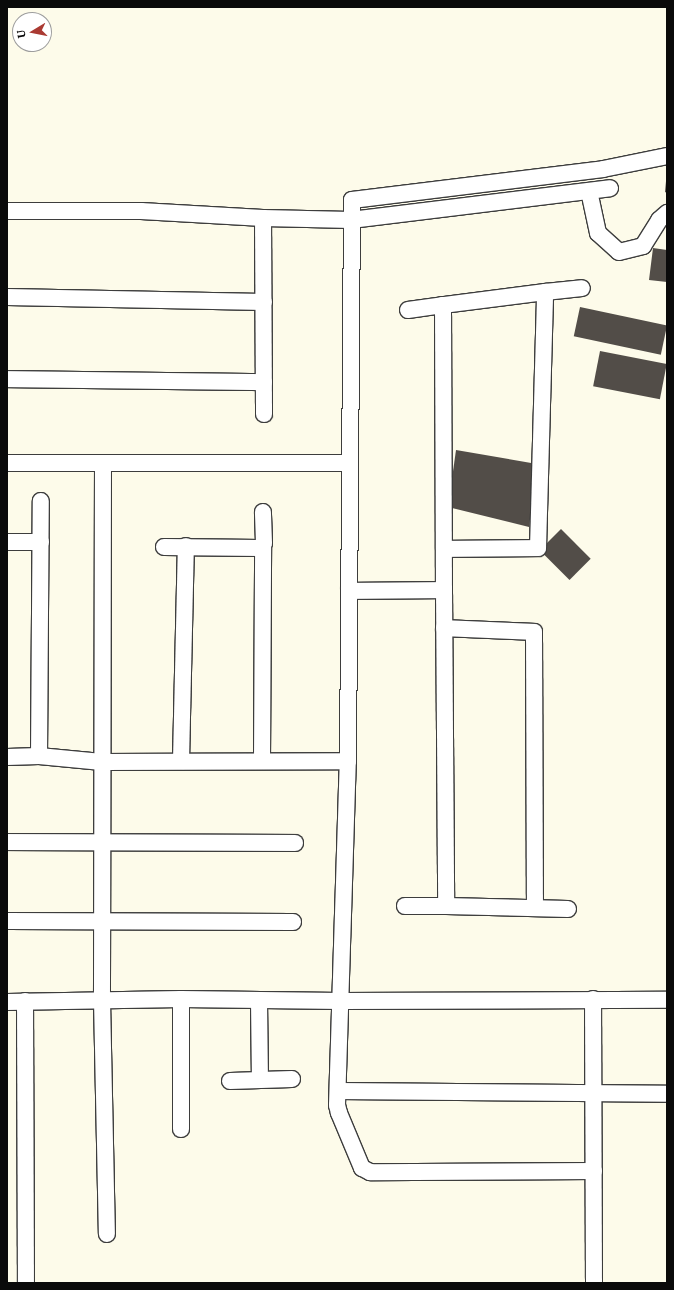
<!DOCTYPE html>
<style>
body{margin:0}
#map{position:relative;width:674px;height:1290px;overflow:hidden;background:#fdfbea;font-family:"IBM Plex Serif",serif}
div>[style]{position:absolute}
.building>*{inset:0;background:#524d48;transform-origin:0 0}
.roads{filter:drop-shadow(1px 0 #3d3d3d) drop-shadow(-1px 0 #3d3d3d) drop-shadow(0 1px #3d3d3d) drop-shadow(0 -1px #3d3d3d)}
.minor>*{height:16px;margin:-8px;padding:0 8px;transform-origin:8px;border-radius:8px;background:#fff}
span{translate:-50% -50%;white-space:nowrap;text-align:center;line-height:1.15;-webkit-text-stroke:4px #fff;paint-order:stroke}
.frame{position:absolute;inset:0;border:8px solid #0a0a0a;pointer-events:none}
.north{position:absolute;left:12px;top:12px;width:40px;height:40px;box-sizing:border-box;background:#fff;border:1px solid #9d9d9d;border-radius:50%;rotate:260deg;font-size:11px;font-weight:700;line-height:16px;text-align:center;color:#0a0a0a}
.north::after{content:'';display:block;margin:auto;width:14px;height:18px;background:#aa3a32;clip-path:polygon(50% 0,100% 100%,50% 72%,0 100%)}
</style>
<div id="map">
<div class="building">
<i style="clip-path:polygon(666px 181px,667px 181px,667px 193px,665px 192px)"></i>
<i style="clip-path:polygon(653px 248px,667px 250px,667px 282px,649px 280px)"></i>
<i style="left:580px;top:307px;width:89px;height:30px;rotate:12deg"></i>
<i style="left:600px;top:351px;width:68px;height:36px;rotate:11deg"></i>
<i style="clip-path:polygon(456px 450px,537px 464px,529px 527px,448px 507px)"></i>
<i style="left:561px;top:529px;width:42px;height:30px;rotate:45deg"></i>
</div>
<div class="roads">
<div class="minor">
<i style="left:589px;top:191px;width:43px;rotate:77.9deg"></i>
<i style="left:598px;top:233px;width:28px;rotate:42deg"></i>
<i style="left:619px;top:252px;width:25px;rotate:-14deg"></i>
<i style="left:643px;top:246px;width:31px;rotate:-58deg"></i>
<i style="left:659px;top:220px;width:11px;rotate:-41deg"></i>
<i style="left:7px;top:211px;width:134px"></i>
<i style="left:141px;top:211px;width:122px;rotate:3.3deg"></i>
<i style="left:263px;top:218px;width:196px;rotate:89.7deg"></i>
<i style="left:263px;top:218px;width:88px;rotate:1.3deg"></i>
<i style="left:351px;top:220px;width:261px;rotate:-7deg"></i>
<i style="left:545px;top:292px;width:37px;rotate:-6deg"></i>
<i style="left:7px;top:297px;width:257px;rotate:1.1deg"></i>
<i style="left:408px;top:310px;width:35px;rotate:-8deg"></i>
<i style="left:7px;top:379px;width:257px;rotate:0.7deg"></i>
<i style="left:7px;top:463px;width:342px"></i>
<i style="left:103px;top:463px;width:537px;rotate:90.11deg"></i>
<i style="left:102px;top:1000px;width:234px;rotate:88.8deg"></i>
<i style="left:7px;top:542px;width:34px"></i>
<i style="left:164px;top:547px;width:96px;rotate:0.6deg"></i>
<i style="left:260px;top:548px;width:6px;rotate:-51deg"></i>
<i style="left:264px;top:543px;width:31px;rotate:-92deg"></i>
<i style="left:444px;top:549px;width:94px;rotate:-0.6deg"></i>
<i style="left:538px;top:548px;width:256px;rotate:-88.4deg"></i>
<i style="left:545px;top:292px;width:103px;rotate:172.7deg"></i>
<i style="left:443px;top:305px;width:285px;rotate:89.8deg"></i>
<i style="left:349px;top:591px;width:95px;rotate:-0.6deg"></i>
<i style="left:444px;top:590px;width:316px;rotate:89.6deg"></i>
<i style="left:446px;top:906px;width:122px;rotate:1.4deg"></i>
<i style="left:444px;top:628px;width:90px;rotate:2.5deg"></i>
<i style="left:534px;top:632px;width:276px;rotate:89.8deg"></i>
<i style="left:39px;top:756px;width:255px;rotate:-89.6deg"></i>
<i style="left:7px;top:757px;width:32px;rotate:-2deg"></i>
<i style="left:39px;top:756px;width:63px;rotate:5.4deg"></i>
<i style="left:102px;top:762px;width:246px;rotate:-0.2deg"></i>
<i style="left:181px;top:761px;width:215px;rotate:-88.7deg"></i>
<i style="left:262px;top:761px;width:216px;rotate:-89.7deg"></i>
<i style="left:7px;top:842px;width:288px;rotate:0.2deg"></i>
<i style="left:405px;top:906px;width:41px"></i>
<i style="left:7px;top:921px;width:286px;rotate:0.2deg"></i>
<i style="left:593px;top:999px;width:284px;rotate:89.8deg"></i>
<i style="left:25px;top:1001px;width:282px;rotate:89.8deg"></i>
<i style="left:259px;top:1001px;width:78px;rotate:89.3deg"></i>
<i style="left:7px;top:1002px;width:174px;rotate:-1deg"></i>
<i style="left:181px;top:999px;width:160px;rotate:0.7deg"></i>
<i style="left:341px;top:1001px;width:326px;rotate:-0.2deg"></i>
<i style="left:230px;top:1081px;width:62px;rotate:-1.8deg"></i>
<i style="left:338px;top:1091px;width:329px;rotate:0.5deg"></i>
<i style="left:181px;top:1129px;width:130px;rotate:-90deg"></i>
<i style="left:594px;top:1171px;width:224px;rotate:179.7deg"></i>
<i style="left:370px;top:1172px;width:9px;rotate:-153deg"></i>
<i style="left:362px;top:1168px;width:60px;rotate:-112.7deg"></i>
<i style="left:339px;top:1113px;width:8px;rotate:-104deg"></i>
<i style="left:337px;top:1105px;width:344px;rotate:-88.2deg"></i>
<i style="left:348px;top:761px;width:561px;rotate:-89.59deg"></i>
<i style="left:352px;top:200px;width:253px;rotate:-7deg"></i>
<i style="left:603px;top:169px;width:65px;rotate:-11.5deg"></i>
</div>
</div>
<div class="frame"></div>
<div class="north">U</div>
</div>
